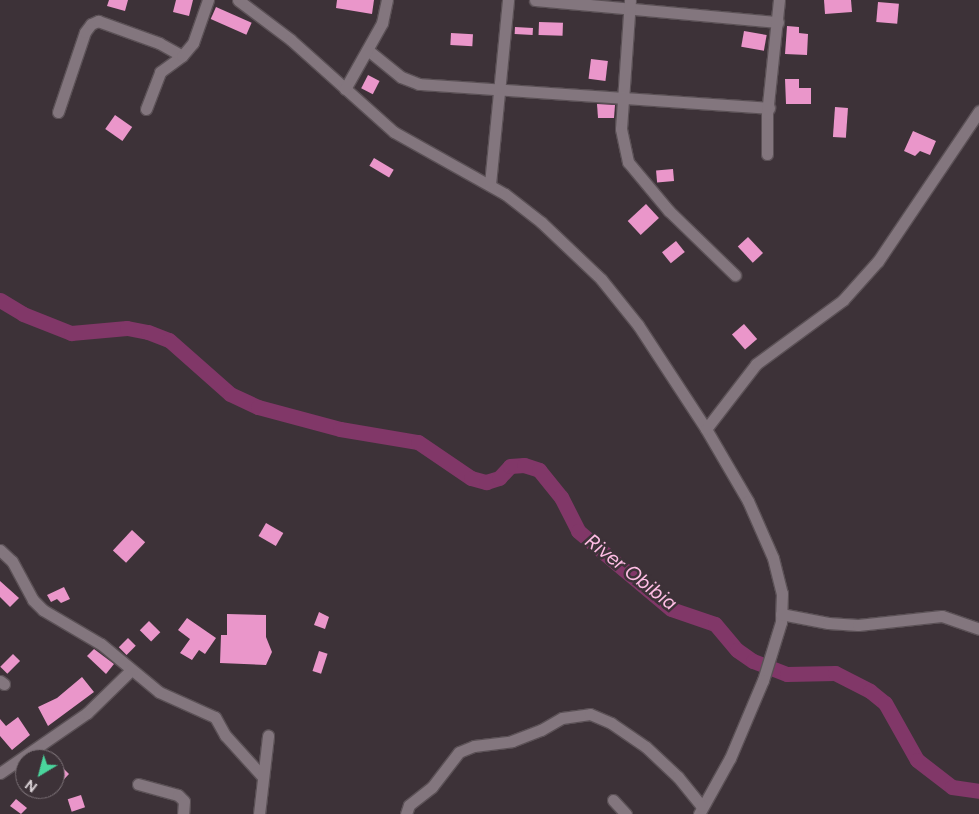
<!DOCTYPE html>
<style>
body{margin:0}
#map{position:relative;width:979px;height:814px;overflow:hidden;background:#3d3238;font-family:Figtree,sans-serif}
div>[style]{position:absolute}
.river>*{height:15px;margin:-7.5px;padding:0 7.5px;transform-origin:7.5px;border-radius:7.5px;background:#813768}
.building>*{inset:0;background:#ea96ca;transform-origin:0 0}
.roads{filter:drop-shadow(1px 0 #5b5156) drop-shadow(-1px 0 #5b5156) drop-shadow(0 1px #5b5156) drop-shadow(0 -1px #5b5156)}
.minor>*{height:11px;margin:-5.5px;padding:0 5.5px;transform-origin:5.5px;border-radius:5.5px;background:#83767e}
span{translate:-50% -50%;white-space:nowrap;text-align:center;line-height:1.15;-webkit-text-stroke:5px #3d3238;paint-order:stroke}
.water-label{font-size:20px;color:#febde4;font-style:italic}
.north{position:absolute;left:15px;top:749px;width:50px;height:50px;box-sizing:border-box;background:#3d3238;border:1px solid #7d7378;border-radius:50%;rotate:217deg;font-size:14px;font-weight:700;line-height:20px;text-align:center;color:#dcd4d8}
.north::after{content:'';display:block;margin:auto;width:18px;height:22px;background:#4ad49c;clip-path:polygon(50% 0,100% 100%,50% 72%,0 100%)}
</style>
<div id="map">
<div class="river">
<i style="left:0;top:300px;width:27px;rotate:31deg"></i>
<i style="left:23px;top:314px;width:52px;rotate:21.6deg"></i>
<i style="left:71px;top:333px;width:56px;rotate:-5.1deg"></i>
<i style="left:127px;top:328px;width:21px;rotate:11deg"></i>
<i style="left:148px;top:332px;width:22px;rotate:21deg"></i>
<i style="left:169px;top:340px;width:81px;rotate:41.5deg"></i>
<i style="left:230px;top:394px;width:31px;rotate:25deg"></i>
<i style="left:258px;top:407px;width:85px;rotate:15deg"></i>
<i style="left:340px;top:429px;width:79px;rotate:9.5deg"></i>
<i style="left:418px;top:442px;width:64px;rotate:34.2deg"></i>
<i style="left:471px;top:478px;width:16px;rotate:15deg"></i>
<i style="left:486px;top:482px;width:14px;rotate:-17deg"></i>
<i style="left:499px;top:478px;width:16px;rotate:-47deg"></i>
<i style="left:510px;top:466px;width:14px;rotate:-4deg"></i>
<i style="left:524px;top:465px;width:16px;rotate:18deg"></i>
<i style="left:539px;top:470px;width:35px;rotate:51deg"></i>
<i style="left:561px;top:497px;width:38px;rotate:63deg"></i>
<i style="left:578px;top:531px;width:121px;rotate:40deg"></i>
<i style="left:671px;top:609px;width:46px;rotate:18.8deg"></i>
<i style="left:715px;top:624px;width:34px;rotate:50deg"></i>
<i style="left:737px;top:650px;width:19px;rotate:35deg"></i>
<i style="left:753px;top:661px;width:36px;rotate:21deg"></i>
<i style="left:787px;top:674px;width:48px;rotate:-1.2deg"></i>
<i style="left:835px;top:673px;width:39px;rotate:27deg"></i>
<i style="left:870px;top:691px;width:19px;rotate:39deg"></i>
<i style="left:885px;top:703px;width:65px;rotate:60.7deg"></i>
<i style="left:917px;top:760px;width:44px;rotate:37.6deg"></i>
<i style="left:952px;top:787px;width:27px;rotate:8deg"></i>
</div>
<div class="building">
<i style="clip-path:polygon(109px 0,128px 0,125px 11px,107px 6px)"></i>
<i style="clip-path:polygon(176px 0,193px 0,189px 16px,173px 12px)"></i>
<i style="clip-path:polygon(337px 0,374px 0,372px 14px,336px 8px)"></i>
<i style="clip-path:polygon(824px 0,851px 0,852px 12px,825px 14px)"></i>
<i style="left:878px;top:2px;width:21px;height:20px;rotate:5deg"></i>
<i style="left:216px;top:7px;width:39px;height:13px;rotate:24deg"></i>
<i style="left:539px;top:22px;width:24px;height:13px;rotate:2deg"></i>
<i style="clip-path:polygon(787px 26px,799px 27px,799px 33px,808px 34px,807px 55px,785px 54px)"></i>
<i style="left:515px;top:27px;width:18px;height:7px;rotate:3deg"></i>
<i style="left:744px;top:31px;width:23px;height:16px;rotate:10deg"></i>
<i style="left:451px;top:33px;width:22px;height:12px;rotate:3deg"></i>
<i style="left:591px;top:59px;width:17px;height:20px;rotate:7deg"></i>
<i style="left:368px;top:75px;width:13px;height:15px;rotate:27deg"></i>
<i style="clip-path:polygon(785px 79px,799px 79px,799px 88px,811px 88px,811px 104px,786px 104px)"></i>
<i style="clip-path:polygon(597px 104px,615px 105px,614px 118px,598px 118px)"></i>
<i style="left:835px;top:107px;width:13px;height:30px;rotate:4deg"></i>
<i style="left:115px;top:115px;width:21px;height:17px;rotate:35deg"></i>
<i style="clip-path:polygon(913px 131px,936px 141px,930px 155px,920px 151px,915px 156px,904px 151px)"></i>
<i style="left:374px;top:158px;width:23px;height:9px;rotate:31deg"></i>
<i style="left:673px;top:169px;width:12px;height:17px;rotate:85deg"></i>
<i style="left:646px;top:204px;width:19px;height:25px;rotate:47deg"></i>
<i style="left:748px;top:237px;width:22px;height:14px;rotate:47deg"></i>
<i style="left:676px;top:241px;width:14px;height:18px;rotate:51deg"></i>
<i style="left:744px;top:324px;width:20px;height:16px;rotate:49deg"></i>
<i style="left:266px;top:523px;width:20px;height:15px;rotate:30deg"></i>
<i style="left:132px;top:530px;width:18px;height:28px;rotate:43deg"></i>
<i style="clip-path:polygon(0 581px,19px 598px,10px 607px,0 597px)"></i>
<i style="clip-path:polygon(64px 587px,70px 599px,61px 603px,57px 599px,51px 602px,47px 595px)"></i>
<i style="clip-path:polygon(319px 612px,329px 617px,325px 629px,314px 625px)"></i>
<i style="clip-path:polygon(227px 614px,266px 615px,266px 637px,272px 652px,266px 665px,220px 663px,221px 635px,227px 635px)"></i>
<i style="clip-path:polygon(187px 618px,216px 638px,205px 654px,199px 650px,192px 660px,180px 653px,190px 639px,178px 630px)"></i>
<i style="left:149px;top:621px;width:16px;height:13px;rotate:45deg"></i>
<i style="left:128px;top:638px;width:11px;height:13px;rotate:45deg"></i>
<i style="clip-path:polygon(94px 649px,114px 664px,106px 674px,87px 656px)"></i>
<i style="left:319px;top:651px;width:9px;height:21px;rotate:18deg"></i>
<i style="left:13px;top:654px;width:10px;height:18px;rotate:45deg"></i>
<i style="clip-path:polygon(82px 677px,94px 692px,48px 726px,38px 707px,57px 698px)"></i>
<i style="clip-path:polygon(18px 717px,30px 735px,12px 750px,0 736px,0 719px,6px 726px)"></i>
<i style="clip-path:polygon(59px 764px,69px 774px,55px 789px,55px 768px)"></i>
<i style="left:81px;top:795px;width:13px;height:14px;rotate:72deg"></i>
<i style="clip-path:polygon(16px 799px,27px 808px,21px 814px,10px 806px)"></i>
</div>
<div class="roads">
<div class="minor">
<i style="left:238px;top:0;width:66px;rotate:37deg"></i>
<i style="left:291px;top:40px;width:138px;rotate:41.8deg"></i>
<i style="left:394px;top:132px;width:127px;rotate:29.2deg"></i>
<i style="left:505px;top:194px;width:46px;rotate:37.9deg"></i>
<i style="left:541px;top:222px;width:83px;rotate:43.5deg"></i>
<i style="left:601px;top:279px;width:59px;rotate:51.2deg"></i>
<i style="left:638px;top:325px;width:124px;rotate:56.8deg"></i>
<i style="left:706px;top:429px;width:83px;rotate:59.7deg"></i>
<i style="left:748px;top:501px;width:62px;rotate:66.3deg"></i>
<i style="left:773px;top:558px;width:36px;rotate:76deg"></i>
<i style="left:782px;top:593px;width:29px;rotate:92deg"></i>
<i style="left:781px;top:622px;width:61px;rotate:107.2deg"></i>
<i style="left:763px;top:680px;width:85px;rotate:112.9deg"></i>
<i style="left:730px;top:758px;width:64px;rotate:119deg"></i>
<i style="left:535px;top:0;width:244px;rotate:5.2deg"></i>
<i style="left:630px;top:0;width:129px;rotate:94deg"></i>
<i style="left:621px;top:129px;width:34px;rotate:78deg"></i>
<i style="left:628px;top:162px;width:64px;rotate:50.1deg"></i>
<i style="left:669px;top:211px;width:92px;rotate:44.1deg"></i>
<i style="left:369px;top:51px;width:41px;rotate:39.1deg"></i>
<i style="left:401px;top:77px;width:19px;rotate:21deg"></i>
<i style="left:419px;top:84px;width:351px;rotate:3.9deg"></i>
<i style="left:345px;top:89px;width:76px;rotate:-60.7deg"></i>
<i style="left:382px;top:23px;width:24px;rotate:-78deg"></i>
<i style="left:146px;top:109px;width:40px;rotate:-69deg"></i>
<i style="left:160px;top:72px;width:27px;rotate:-36deg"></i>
<i style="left:58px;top:112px;width:84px;rotate:-71.4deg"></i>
<i style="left:85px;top:32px;width:10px;rotate:-53deg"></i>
<i style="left:91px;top:24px;width:8px;rotate:-23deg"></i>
<i style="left:98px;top:21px;width:65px;rotate:19.8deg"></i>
<i style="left:159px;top:43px;width:26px;rotate:29deg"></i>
<i style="left:182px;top:56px;width:17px;rotate:-50deg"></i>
<i style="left:193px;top:43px;width:46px;rotate:-70.8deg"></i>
<i style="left:767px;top:154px;width:40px;rotate:-90deg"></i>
<i style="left:767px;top:114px;width:115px;rotate:-84deg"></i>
<i style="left:490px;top:184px;width:185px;rotate:-84.4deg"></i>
<i style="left:706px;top:429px;width:82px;rotate:-52.4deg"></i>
<i style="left:756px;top:364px;width:108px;rotate:-36.3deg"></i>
<i style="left:843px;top:300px;width:52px;rotate:-48.1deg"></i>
<i style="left:878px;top:261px;width:181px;rotate:-56deg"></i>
<i style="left:0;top:550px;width:16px;rotate:43deg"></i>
<i style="left:12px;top:561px;width:44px;rotate:61.7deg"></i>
<i style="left:33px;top:600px;width:14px;rotate:45deg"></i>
<i style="left:43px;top:610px;width:67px;rotate:30.4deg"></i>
<i style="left:101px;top:644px;width:75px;rotate:39.6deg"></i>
<i style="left:159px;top:692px;width:61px;rotate:24.1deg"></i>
<i style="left:215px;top:717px;width:21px;rotate:61deg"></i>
<i style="left:225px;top:735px;width:55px;rotate:47.9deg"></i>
<i style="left:781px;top:614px;width:48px;rotate:10.8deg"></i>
<i style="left:828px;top:623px;width:30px;rotate:4deg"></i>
<i style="left:858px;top:625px;width:84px;rotate:-6.1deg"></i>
<i style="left:942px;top:616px;width:39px;rotate:19deg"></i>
<i style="left:0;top:681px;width:5px;rotate:37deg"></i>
<i style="left:0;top:773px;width:106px;rotate:-34.6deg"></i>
<i style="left:87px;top:713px;width:62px;rotate:-44.3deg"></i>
<i style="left:138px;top:784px;width:41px;rotate:15.4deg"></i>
<i style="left:178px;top:795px;width:8px;rotate:45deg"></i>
<i style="left:184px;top:801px;width:13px;rotate:94deg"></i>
<i style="left:613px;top:800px;width:19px;rotate:47deg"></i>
<i style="left:259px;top:814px;width:79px;rotate:-83.4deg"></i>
<i style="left:406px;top:814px;width:9px;rotate:-72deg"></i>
<i style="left:409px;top:805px;width:29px;rotate:-38deg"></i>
<i style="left:432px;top:787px;width:44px;rotate:-52.4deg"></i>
<i style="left:459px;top:752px;width:16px;rotate:-22deg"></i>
<i style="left:474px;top:746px;width:38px;rotate:-7deg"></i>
<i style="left:512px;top:741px;width:31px;rotate:-21deg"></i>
<i style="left:541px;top:730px;width:24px;rotate:-30deg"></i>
<i style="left:562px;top:718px;width:28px;rotate:-8deg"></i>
<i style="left:590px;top:714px;width:23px;rotate:23deg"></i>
<i style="left:611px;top:723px;width:42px;rotate:34.4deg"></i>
<i style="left:646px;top:747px;width:44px;rotate:43.2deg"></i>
<i style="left:678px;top:777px;width:38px;rotate:51deg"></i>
</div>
</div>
<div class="water-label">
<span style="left:631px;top:572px;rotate:38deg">River Obibia</span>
</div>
<div class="north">N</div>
</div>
